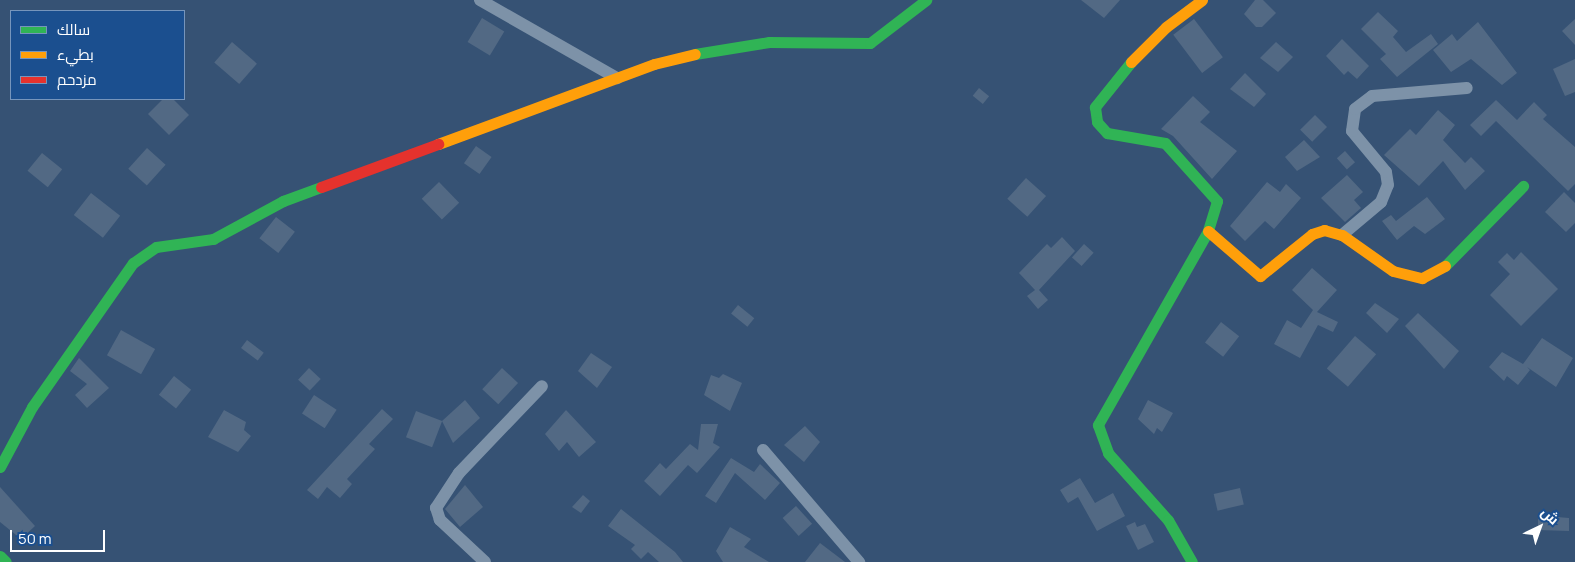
<!DOCTYPE html>
<meta charset="utf-8">
<style>
body{margin:0}
#map{position:relative;width:1575px;height:562px;overflow:hidden;background:#365274;font-family:Manrope,Cairo,sans-serif}
div>[style]{position:absolute}
.building>*{inset:0;background:#526984;transform-origin:0 0}
.street>*{height:12px;margin:-6px;padding:0 6px;transform-origin:6px;border-radius:6px;background:#7d92a8}
.fast>*{height:11px;margin:-5.5px;padding:0 5.5px;transform-origin:5.5px;border-radius:5.5px;background:#30b455}
.slow>*{height:11px;margin:-5.5px;padding:0 5.5px;transform-origin:5.5px;border-radius:5.5px;background:#ff9f0a}
.jam>*{height:11px;margin:-5.5px;padding:0 5.5px;transform-origin:5.5px;border-radius:5.5px;background:#e5322d}
span{translate:-50% -50%;white-space:nowrap;text-align:center;line-height:1.15;-webkit-text-stroke:4.5px #1b4f8f;paint-order:stroke}
.legend{position:absolute;left:10px;top:10px;width:175px;height:90px;box-sizing:border-box;background:#1b4f8f;border:1px solid #7695bc;margin:0;padding:6px 9px;list-style:none;font-size:15px;color:#fff}
.legend li{display:flex;align-items:center;gap:10px;height:25px}
.legend b{width:25px;border:1px solid #7695bc}
.north{position:absolute;left:1515px;top:502px;width:50px;height:50px;-webkit-text-stroke:4px #1b4f8f;paint-order:stroke;rotate:42deg;font-size:14px;font-weight:700;line-height:20px;text-align:center;color:#fff}
.north::after{content:'';display:block;margin:auto;width:18px;height:22px;background:#fff;clip-path:polygon(50% 0,100% 100%,50% 72%,0 100%)}
.scale{position:absolute;left:10px;top:530px;width:95px;height:22px;box-sizing:border-box;border:2px solid #fff;border-top:0;padding-left:6px;font-size:15px;line-height:18px;white-space:nowrap;color:#fff;-webkit-text-stroke:4px #1b4f8f;paint-order:stroke}
</style>
<div id="map">
<div class="building">
<i style="clip-path:polygon(1081px 0,1120px 0,1104px 18px)"></i>
<i style="clip-path:polygon(1255px 0,1263px 0,1276px 13px,1262px 27px,1256px 27px,1244px 14px)"></i>
<i style="clip-path:polygon(1378px 12px,1398px 31px,1393px 37px,1406px 52px,1431px 34px,1438px 44px,1397px 77px,1380px 59px,1386px 54px,1361px 29px)"></i>
<i style="left:482px;top:18px;width:26px;height:28px;rotate:31deg"></i>
<i style="left:1194px;top:19px;width:48px;height:26px;rotate:53deg"></i>
<i style="clip-path:polygon(1575px 19px,1575px 45px,1562px 31px)"></i>
<i style="clip-path:polygon(1478px 22px,1517px 73px,1502px 85px,1471px 59px,1451px 72px,1433px 50px,1452px 34px,1457px 41px)"></i>
<i style="clip-path:polygon(1342px 39px,1369px 66px,1357px 79px,1348px 71px,1344px 75px,1326px 56px)"></i>
<i style="left:232px;top:42px;width:33px;height:27px;rotate:41deg"></i>
<i style="clip-path:polygon(1276px 42px,1293px 57px,1278px 72px,1260px 58px)"></i>
<i style="clip-path:polygon(1575px 59px,1575px 92px,1565px 96px,1553px 69px)"></i>
<i style="clip-path:polygon(1245px 73px,1266px 94px,1254px 107px,1230px 89px)"></i>
<i style="left:979px;top:88px;width:13px;height:10px;rotate:39deg"></i>
<i style="clip-path:polygon(1193px 96px,1210px 112px,1200px 122px,1237px 151px,1212px 179px,1173px 136px,1161px 129px)"></i>
<i style="clip-path:polygon(163px 99px,173px 99px,189px 115px,169px 135px,148px 114px)"></i>
<i style="clip-path:polygon(1496px 100px,1517px 120px,1534px 102px,1547px 115px,1543px 119px,1575px 147px,1575px 184px,1568px 191px,1496px 121px,1481px 136px,1470px 125px)"></i>
<i style="clip-path:polygon(1438px 110px,1455px 125px,1443px 140px,1465px 163px,1471px 157px,1485px 171px,1465px 190px,1443px 161px,1419px 186px,1384px 155px,1410px 129px,1416px 135px)"></i>
<i style="left:1315px;top:115px;width:17px;height:21px;rotate:45deg"></i>
<i style="clip-path:polygon(1304px 140px,1320px 157px,1297px 171px,1285px 157px)"></i>
<i style="left:476px;top:146px;width:19px;height:21px;rotate:35deg"></i>
<i style="left:147px;top:148px;width:25px;height:28px;rotate:42deg"></i>
<i style="left:1345px;top:151px;width:15px;height:11px;rotate:48deg"></i>
<i style="left:42px;top:153px;width:26px;height:23px;rotate:39deg"></i>
<i style="clip-path:polygon(1347px 175px,1363px 192px,1354px 200px,1361px 208px,1345px 222px,1321px 198px)"></i>
<i style="left:1026px;top:178px;width:27px;height:28px;rotate:42deg"></i>
<i style="left:439px;top:182px;width:29px;height:24px;rotate:46deg"></i>
<i style="clip-path:polygon(1267px 182px,1280px 192px,1286px 184px,1301px 198px,1274px 229px,1265px 221px,1245px 241px,1230px 226px)"></i>
<i style="clip-path:polygon(1564px 192px,1575px 203px,1575px 223px,1566px 232px,1545px 212px)"></i>
<i style="left:91px;top:193px;width:37px;height:28px;rotate:38deg"></i>
<i style="clip-path:polygon(1427px 197px,1445px 219px,1425px 234px,1414px 226px,1397px 240px,1382px 221px,1391px 215px,1396px 221px)"></i>
<i style="left:276px;top:217px;width:24px;height:27px;rotate:38deg"></i>
<i style="clip-path:polygon(1062px 237px,1075px 251px,1039px 290px,1048px 300px,1038px 309px,1027px 296px,1035px 290px,1019px 273px,1047px 244px,1051px 248px)"></i>
<i style="left:1084px;top:244px;width:13px;height:18px;rotate:42deg"></i>
<i style="clip-path:polygon(1521px 252px,1558px 289px,1521px 326px,1490px 295px,1510px 274px,1498px 262px,1507px 253px,1514px 260px)"></i>
<i style="clip-path:polygon(1312px 268px,1337px 290px,1317px 312px,1338px 322px,1333px 332px,1318px 325px,1300px 358px,1274px 344px,1287px 320px,1301px 328px,1313px 310px,1292px 290px)"></i>
<i style="clip-path:polygon(1375px 303px,1399px 319px,1387px 333px,1366px 313px)"></i>
<i style="left:738px;top:305px;width:21px;height:11px;rotate:39deg"></i>
<i style="clip-path:polygon(1418px 313px,1459px 351px,1444px 369px,1405px 326px)"></i>
<i style="left:1221px;top:322px;width:23px;height:26px;rotate:38deg"></i>
<i style="left:121px;top:330px;width:39px;height:29px;rotate:29deg"></i>
<i style="left:1355px;top:336px;width:28px;height:43px;rotate:41deg"></i>
<i style="clip-path:polygon(1542px 338px,1573px 358px,1556px 387px,1527px 367px,1530px 370px,1518px 385px,1507px 376px,1504px 381px,1489px 367px,1502px 352px,1523px 364px)"></i>
<i style="left:247px;top:340px;width:21px;height:10px;rotate:37deg"></i>
<i style="clip-path:polygon(591px 353px,612px 367px,597px 388px,578px 371px)"></i>
<i style="clip-path:polygon(79px 358px,109px 388px,87px 408px,75px 395px,87px 384px,70px 371px)"></i>
<i style="left:309px;top:368px;width:16px;height:16px;rotate:43deg"></i>
<i style="left:502px;top:368px;width:22px;height:29px;rotate:43deg"></i>
<i style="clip-path:polygon(723px 374px,742px 383px,730px 411px,704px 395px,711px 375px,719px 378px)"></i>
<i style="left:174px;top:376px;width:22px;height:24px;rotate:39deg"></i>
<i style="left:314px;top:395px;width:27px;height:22px;rotate:33deg"></i>
<i style="clip-path:polygon(465px 400px,480px 418px,453px 443px,442px 421px)"></i>
<i style="clip-path:polygon(1148px 400px,1173px 413px,1162px 432px,1157px 428px,1154px 434px,1138px 419px)"></i>
<i style="clip-path:polygon(382px 409px,393px 419px,369px 444px,375px 449px,347px 479px,352px 484px,340px 498px,327px 487px,318px 499px,307px 490px)"></i>
<i style="clip-path:polygon(224px 410px,246px 422px,244px 430px,251px 436px,238px 452px,208px 437px)"></i>
<i style="clip-path:polygon(566px 410px,596px 442px,579px 457px,567px 442px,559px 451px,545px 434px)"></i>
<i style="left:416px;top:411px;width:28px;height:28px;rotate:21deg"></i>
<i style="clip-path:polygon(701px 424px,718px 424px,713px 443px,720px 447px,697px 473px,688px 465px,660px 496px,644px 481px,660px 463px,666px 469px,690px 444px,698px 450px)"></i>
<i style="clip-path:polygon(805px 426px,820px 442px,804px 462px,784px 445px)"></i>
<i style="clip-path:polygon(731px 458px,754px 472px,760px 464px,780px 483px,765px 500px,735px 473px,716px 503px,705px 496px)"></i>
<i style="clip-path:polygon(1080px 478px,1095px 503px,1113px 493px,1125px 516px,1097px 531px,1078px 497px,1068px 503px,1060px 490px)"></i>
<i style="clip-path:polygon(465px 485px,483px 507px,460px 527px,445px 509px)"></i>
<i style="clip-path:polygon(0 487px,35px 526px,21px 539px,0 522px)"></i>
<i style="left:1240px;top:488px;width:17px;height:27px;rotate:77deg"></i>
<i style="clip-path:polygon(583px 495px,590px 501px,581px 513px,572px 507px)"></i>
<i style="left:796px;top:506px;width:24px;height:18px;rotate:48deg"></i>
<i style="clip-path:polygon(621px 509px,675px 552px,683px 562px,659px 562px,648px 552px,641px 559px,631px 549px,635px 545px,608px 526px)"></i>
<i style="clip-path:polygon(1545px 516px,1569px 518px,1569px 531px,1538px 530px,1538px 519px)"></i>
<i style="clip-path:polygon(1135px 522px,1137px 527px,1145px 524px,1154px 542px,1138px 550px,1126px 526px)"></i>
<i style="clip-path:polygon(730px 527px,751px 539px,744px 547px,769px 562px,723px 562px,716px 551px)"></i>
<i style="clip-path:polygon(820px 543px,845px 562px,805px 562px)"></i>
</div>
<div class="street">
<i style="left:480px;top:0;width:158px;rotate:29.7deg"></i>
<i style="left:1342px;top:235px;width:51px;rotate:-40.2deg"></i>
<i style="left:1381px;top:202px;width:18px;rotate:-68deg"></i>
<i style="left:1388px;top:185px;width:13px;rotate:-99deg"></i>
<i style="left:1386px;top:172px;width:53px;rotate:-129.7deg"></i>
<i style="left:1352px;top:131px;width:22px;rotate:-82deg"></i>
<i style="left:1355px;top:109px;width:21px;rotate:-37deg"></i>
<i style="left:1372px;top:96px;width:95px;rotate:-4.8deg"></i>
<i style="left:763px;top:450px;width:148px;rotate:49.4deg"></i>
<i style="left:485px;top:562px;width:62px;rotate:-137deg"></i>
<i style="left:440px;top:520px;width:13px;rotate:-108deg"></i>
<i style="left:436px;top:508px;width:42px;rotate:-56.7deg"></i>
<i style="left:459px;top:473px;width:120px;rotate:-46.3deg"></i>
</div>
<div class="fast">
<i style="left:695px;top:54px;width:75px;rotate:-9.2deg"></i>
<i style="left:769px;top:42px;width:101px;rotate:0.6deg"></i>
<i style="left:870px;top:43px;width:71px;rotate:-37.5deg"></i>
<i style="left:1131px;top:62px;width:58px;rotate:128.7deg"></i>
<i style="left:1095px;top:107px;width:15px;rotate:82deg"></i>
<i style="left:1097px;top:122px;width:15px;rotate:48deg"></i>
<i style="left:1107px;top:133px;width:59px;rotate:9.8deg"></i>
<i style="left:1165px;top:143px;width:78px;rotate:48.1deg"></i>
<i style="left:1217px;top:201px;width:31px;rotate:107deg"></i>
<i style="left:1208px;top:231px;width:223px;rotate:119.6deg"></i>
<i style="left:1098px;top:425px;width:30px;rotate:70deg"></i>
<i style="left:1108px;top:453px;width:90px;rotate:48.2deg"></i>
<i style="left:1168px;top:520px;width:48px;rotate:60.3deg"></i>
<i style="left:1445px;top:266px;width:112px;rotate:-45.7deg"></i>
<i style="left:0;top:467px;width:68px;rotate:-61.9deg"></i>
<i style="left:32px;top:407px;width:176px;rotate:-55deg"></i>
<i style="left:133px;top:263px;width:28px;rotate:-35deg"></i>
<i style="left:156px;top:247px;width:58px;rotate:-8deg"></i>
<i style="left:213px;top:239px;width:80px;rotate:-28.5deg"></i>
<i style="left:283px;top:201px;width:40px;rotate:-20.2deg"></i>
<i style="left:0;top:556px;width:8px;rotate:45deg"></i>
</div>
<div class="slow">
<i style="left:1131px;top:62px;width:49px;rotate:-45deg"></i>
<i style="left:1166px;top:27px;width:45px;rotate:-36.9deg"></i>
<i style="left:438px;top:144px;width:230px;rotate:-20.3deg"></i>
<i style="left:654px;top:64px;width:42px;rotate:-13.7deg"></i>
<i style="left:1208px;top:231px;width:69px;rotate:40.9deg"></i>
<i style="left:1260px;top:276px;width:67px;rotate:-38.9deg"></i>
<i style="left:1312px;top:234px;width:13px;rotate:-18deg"></i>
<i style="left:1324px;top:230px;width:19px;rotate:16deg"></i>
<i style="left:1342px;top:235px;width:62px;rotate:35.2deg"></i>
<i style="left:1393px;top:271px;width:30px;rotate:14deg"></i>
<i style="left:1422px;top:278px;width:26px;rotate:-28deg"></i>
</div>
<div class="jam">
<i style="left:321px;top:187px;width:125px;rotate:-20.2deg"></i>
</div>
<ul class="legend">
<li><b style="height:6px;background:#30b455"></b>سالك</li>
<li><b style="height:6px;background:#ff9f0a"></b>بطيء</li>
<li><b style="height:6px;background:#e5322d"></b>مزدحم</li>
</ul>
<div class="north">ش</div>
<div class="scale">50 m</div>
</div>
